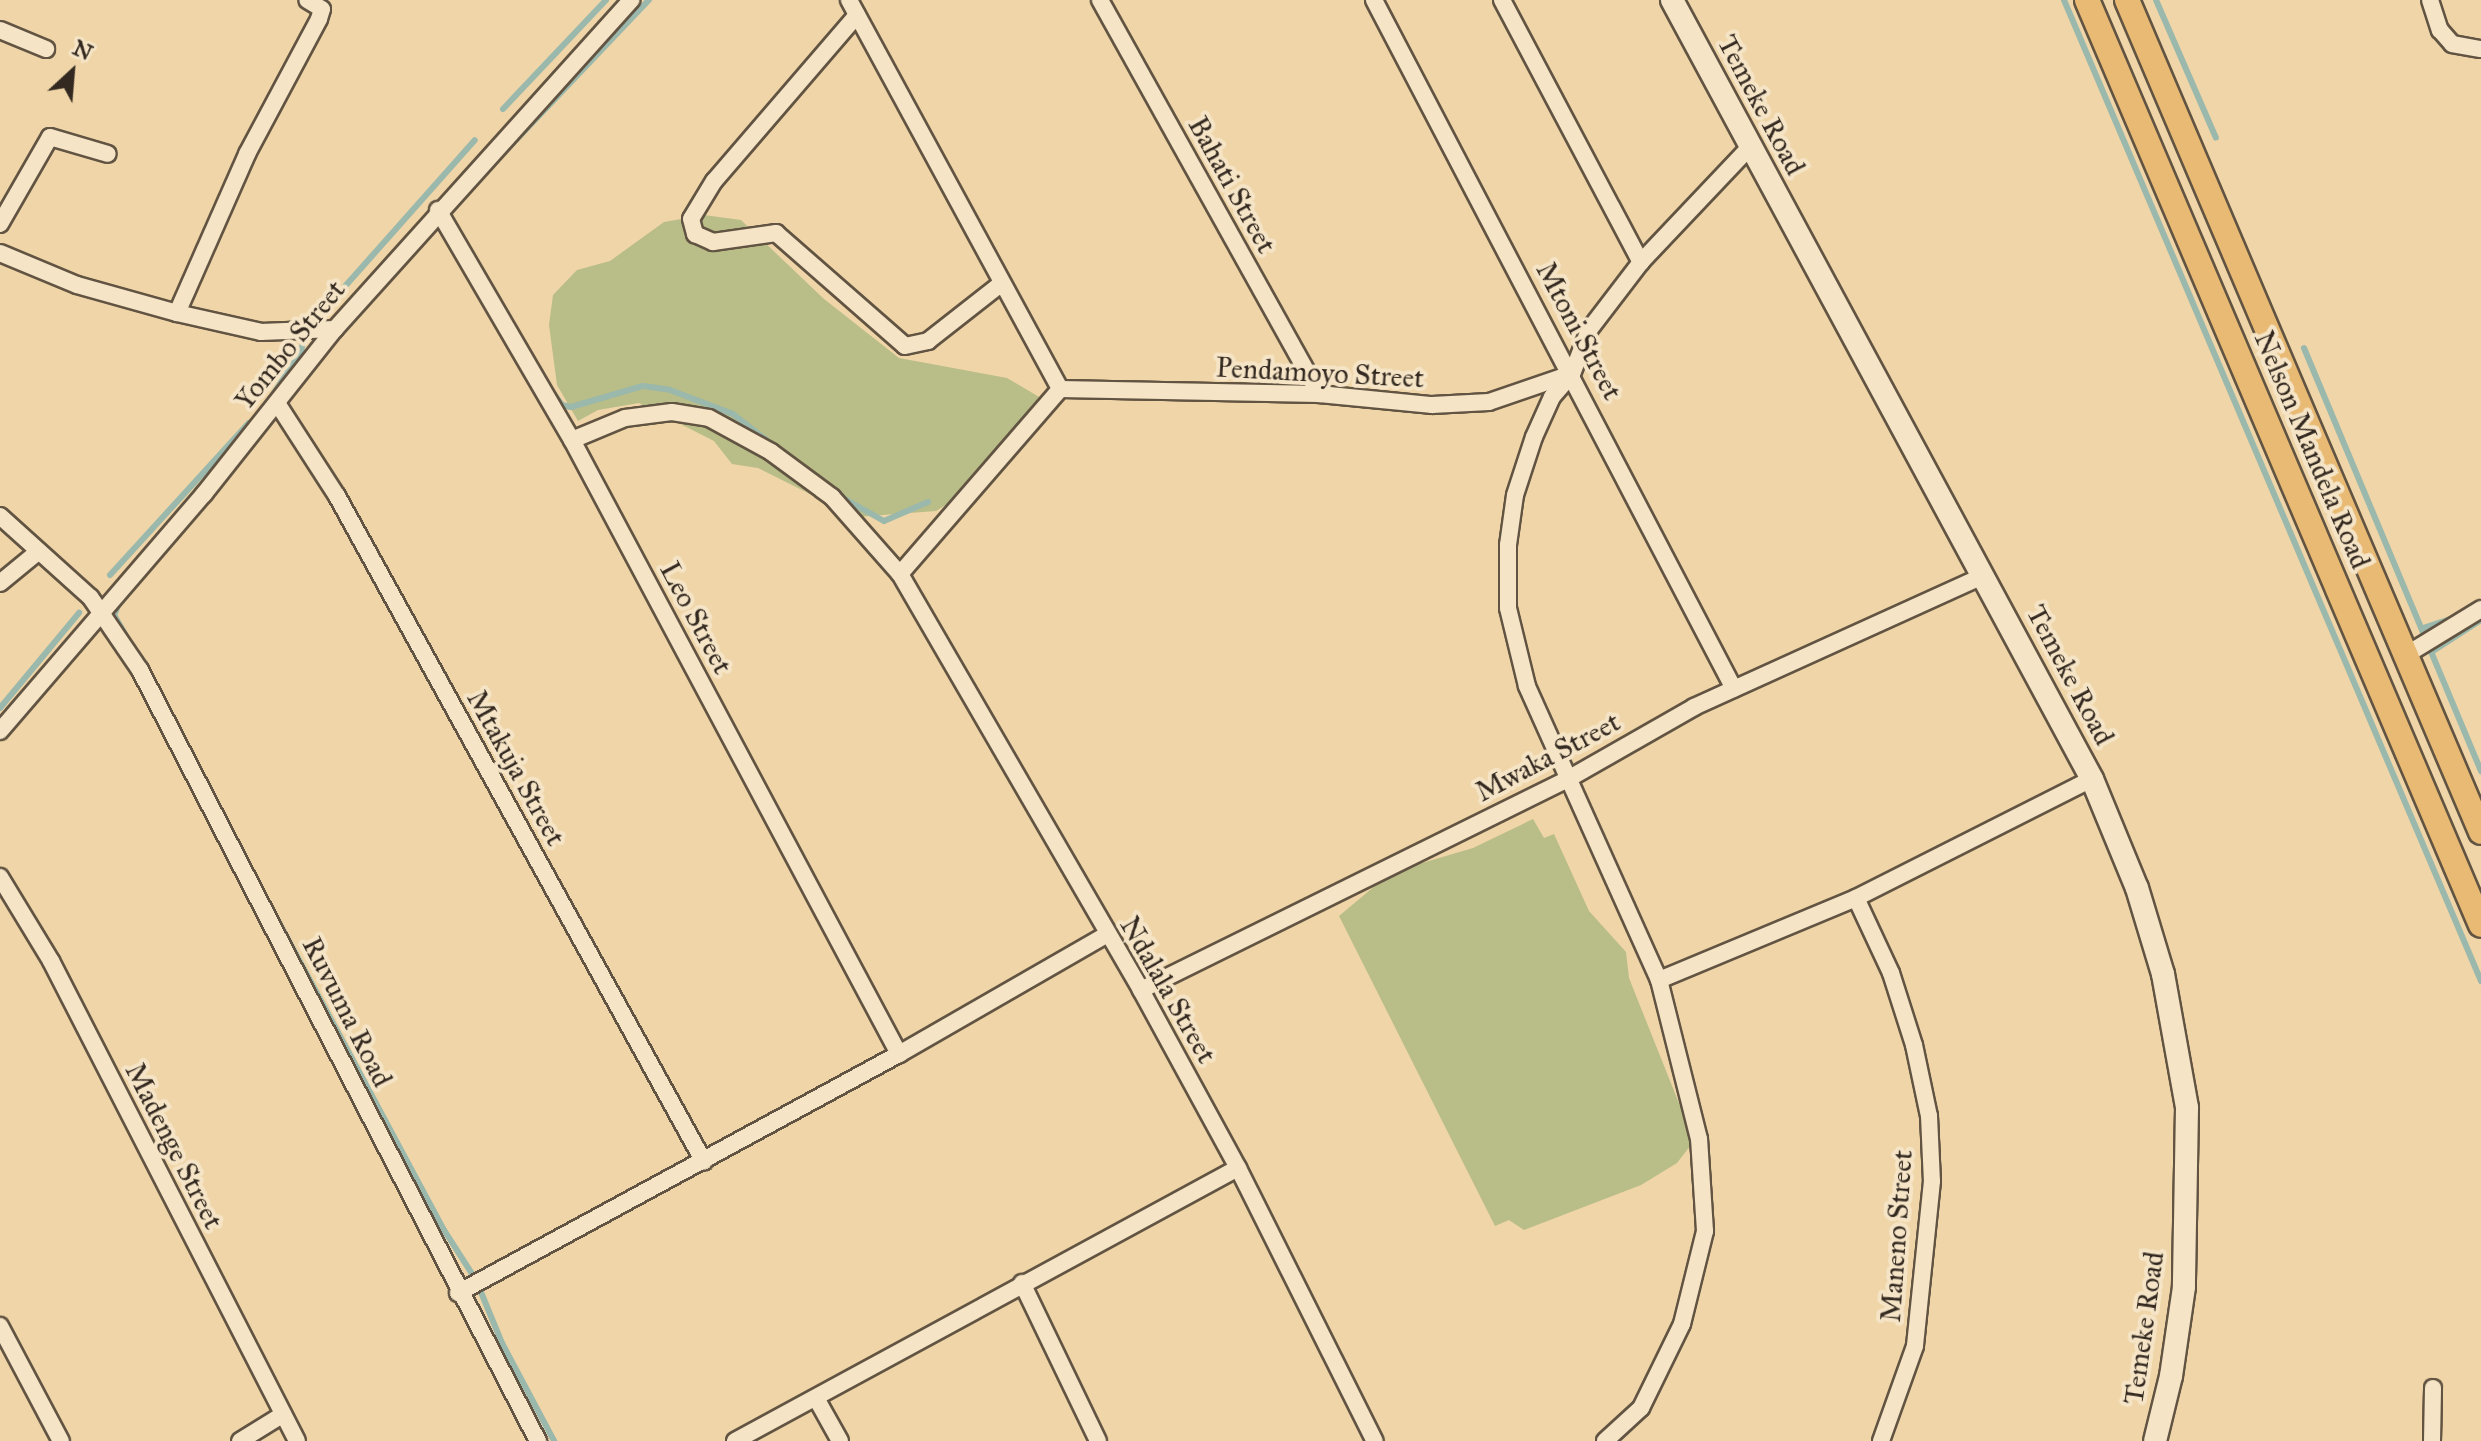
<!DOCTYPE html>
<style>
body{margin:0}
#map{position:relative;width:2481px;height:1441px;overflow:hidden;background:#efd5a7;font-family:"IM FELL Great Primer",serif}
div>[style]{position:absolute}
.green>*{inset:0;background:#b9bd88}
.stream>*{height:6px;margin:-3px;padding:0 3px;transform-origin:3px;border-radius:3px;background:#9ab8ac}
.roads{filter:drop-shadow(2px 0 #625442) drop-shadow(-2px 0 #625442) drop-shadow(0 2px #625442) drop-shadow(0 -2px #625442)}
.street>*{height:16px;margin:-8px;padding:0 8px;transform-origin:8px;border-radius:8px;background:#f5e4c6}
.secondary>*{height:22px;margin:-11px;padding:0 11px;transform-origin:11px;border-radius:11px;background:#f5e4c6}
.primary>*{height:24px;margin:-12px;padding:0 12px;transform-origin:12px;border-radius:12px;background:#e8ba74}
span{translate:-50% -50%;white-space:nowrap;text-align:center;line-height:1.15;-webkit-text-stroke:8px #f5e4c6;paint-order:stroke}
.street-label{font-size:28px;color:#332920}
.north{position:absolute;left:32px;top:32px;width:80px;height:80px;-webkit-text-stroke:6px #f5e4c6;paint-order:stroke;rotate:26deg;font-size:22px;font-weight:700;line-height:32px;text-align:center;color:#332920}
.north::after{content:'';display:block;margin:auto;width:28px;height:36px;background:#332920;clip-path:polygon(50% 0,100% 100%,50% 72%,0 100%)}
</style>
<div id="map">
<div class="green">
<i style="clip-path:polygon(704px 215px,741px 220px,824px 299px,899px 358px,1007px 378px,1056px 407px,1005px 468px,936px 511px,856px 517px,758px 468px,732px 464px,714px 441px,639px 403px,598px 410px,578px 421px,557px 385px,549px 325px,553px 295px,577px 270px,610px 261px,664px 222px)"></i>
<i style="clip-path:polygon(1533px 819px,1544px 838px,1554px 834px,1589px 911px,1626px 952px,1629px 978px,1694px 1141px,1677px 1163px,1641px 1185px,1524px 1230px,1509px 1220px,1495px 1226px,1339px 916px,1376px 885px,1412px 866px,1473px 848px)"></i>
</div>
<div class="stream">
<i style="left:2064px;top:0;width:1066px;rotate:66.97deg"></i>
<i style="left:2156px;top:0;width:150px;rotate:66.5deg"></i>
<i style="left:503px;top:109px;width:150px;rotate:-46.6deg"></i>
<i style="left:497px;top:160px;width:221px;rotate:-46.5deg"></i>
<i style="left:316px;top:319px;width:239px;rotate:-48.4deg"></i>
<i style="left:2304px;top:348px;width:459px;rotate:67.3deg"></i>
<i style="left:554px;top:394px;width:14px;rotate:54deg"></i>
<i style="left:562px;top:405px;width:9px;rotate:13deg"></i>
<i style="left:571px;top:407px;width:75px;rotate:-16.3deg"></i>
<i style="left:643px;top:386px;width:27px;rotate:8deg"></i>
<i style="left:670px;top:390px;width:67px;rotate:20.9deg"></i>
<i style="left:733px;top:414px;width:52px;rotate:38deg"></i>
<i style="left:270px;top:399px;width:56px;rotate:-56.6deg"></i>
<i style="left:301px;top:352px;width:15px;rotate:-79deg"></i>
<i style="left:836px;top:494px;width:55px;rotate:29.4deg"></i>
<i style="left:884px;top:521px;width:48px;rotate:-23.4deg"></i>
<i style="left:110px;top:575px;width:206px;rotate:-47.6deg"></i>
<i style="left:120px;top:601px;width:15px;rotate:113deg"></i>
<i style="left:114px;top:615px;width:22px;rotate:60deg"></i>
<i style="left:2423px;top:628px;width:36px;rotate:-18deg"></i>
<i style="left:2433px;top:651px;width:57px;rotate:-32.9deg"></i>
<i style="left:0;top:708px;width:124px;rotate:-50.3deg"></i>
<i style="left:275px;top:915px;width:357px;rotate:61.8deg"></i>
<i style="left:444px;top:1230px;width:59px;rotate:57.4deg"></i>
<i style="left:476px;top:1280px;width:68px;rotate:67.6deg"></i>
<i style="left:502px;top:1343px;width:111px;rotate:62deg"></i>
</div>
<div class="roads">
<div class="street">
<i style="left:849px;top:0;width:443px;rotate:61.5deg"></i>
<i style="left:1060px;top:389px;width:259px;rotate:1.1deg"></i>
<i style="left:1319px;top:394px;width:114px;rotate:5.6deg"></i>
<i style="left:1432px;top:405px;width:57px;rotate:-3deg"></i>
<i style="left:1489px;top:402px;width:87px;rotate:-18.9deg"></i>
<i style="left:1100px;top:0;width:451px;rotate:60.9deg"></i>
<i style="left:1374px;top:0;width:777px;rotate:62.41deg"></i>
<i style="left:1502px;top:0;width:297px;rotate:62.1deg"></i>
<i style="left:2430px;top:0;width:32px;rotate:72deg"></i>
<i style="left:2440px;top:30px;width:18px;rotate:49deg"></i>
<i style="left:2452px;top:44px;width:29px;rotate:10deg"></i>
<i style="left:857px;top:15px;width:219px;rotate:130.7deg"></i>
<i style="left:714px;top:181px;width:44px;rotate:121.2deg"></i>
<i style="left:691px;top:219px;width:16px;rotate:75deg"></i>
<i style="left:695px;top:234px;width:20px;rotate:24deg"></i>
<i style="left:713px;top:242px;width:64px;rotate:-8.1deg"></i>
<i style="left:776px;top:233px;width:171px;rotate:41.2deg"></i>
<i style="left:905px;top:346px;width:24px;rotate:-12deg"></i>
<i style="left:928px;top:341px;width:94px;rotate:-38.1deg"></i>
<i style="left:0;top:30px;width:50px;rotate:22.4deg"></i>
<i style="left:438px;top:210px;width:266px;rotate:59.8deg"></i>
<i style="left:572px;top:440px;width:696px;rotate:61.96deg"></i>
<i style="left:0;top:224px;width:100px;rotate:-60.1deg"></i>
<i style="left:50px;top:137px;width:60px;rotate:16.3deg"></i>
<i style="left:0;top:253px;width:83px;rotate:22.6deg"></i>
<i style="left:77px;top:285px;width:104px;rotate:15.6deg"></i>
<i style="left:177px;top:313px;width:86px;rotate:12.7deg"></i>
<i style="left:261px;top:332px;width:74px;rotate:-2.3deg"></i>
<i style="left:177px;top:313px;width:174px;rotate:-66.2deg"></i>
<i style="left:247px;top:154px;width:153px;rotate:-61.9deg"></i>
<i style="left:319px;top:19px;width:10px;rotate:-73deg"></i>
<i style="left:322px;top:9px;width:17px;rotate:-149deg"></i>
<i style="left:277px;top:403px;width:111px;rotate:57.2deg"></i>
<i style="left:337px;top:496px;width:760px;rotate:61.14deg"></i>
<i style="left:572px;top:440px;width:57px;rotate:-22.5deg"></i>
<i style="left:625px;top:418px;width:47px;rotate:-7.3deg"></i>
<i style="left:672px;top:412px;width:37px;rotate:9deg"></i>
<i style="left:709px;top:418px;width:71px;rotate:28.7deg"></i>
<i style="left:771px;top:452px;width:76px;rotate:36.4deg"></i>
<i style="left:832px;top:497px;width:103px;rotate:48.6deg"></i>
<i style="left:900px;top:574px;width:481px;rotate:59.9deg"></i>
<i style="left:1141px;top:990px;width:203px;rotate:61.4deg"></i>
<i style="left:1238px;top:1168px;width:305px;rotate:63.4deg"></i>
<i style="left:0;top:516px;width:122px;rotate:42deg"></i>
<i style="left:91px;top:598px;width:87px;rotate:55.8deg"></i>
<i style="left:140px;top:670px;width:868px;rotate:62.7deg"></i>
<i style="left:900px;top:574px;width:245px;rotate:-49.1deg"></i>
<i style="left:0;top:583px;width:50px;rotate:-39.4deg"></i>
<i style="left:2406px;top:655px;width:88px;rotate:-31.5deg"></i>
<i style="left:0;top:731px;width:313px;rotate:-49.3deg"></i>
<i style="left:204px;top:494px;width:211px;rotate:-51.6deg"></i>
<i style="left:335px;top:329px;width:443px;rotate:-48deg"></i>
<i style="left:0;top:877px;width:98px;rotate:58.7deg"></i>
<i style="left:51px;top:961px;width:539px;rotate:62.86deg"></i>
<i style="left:1856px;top:898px;width:83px;rotate:65deg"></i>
<i style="left:1891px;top:973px;width:76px;rotate:72.3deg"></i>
<i style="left:1914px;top:1045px;width:73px;rotate:78.1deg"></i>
<i style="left:1929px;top:1116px;width:65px;rotate:87.4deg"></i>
<i style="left:1932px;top:1181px;width:166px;rotate:95.9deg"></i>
<i style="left:1915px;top:1346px;width:101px;rotate:109.7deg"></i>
<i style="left:1659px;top:980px;width:213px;rotate:-22.6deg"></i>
<i style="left:1856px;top:898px;width:264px;rotate:-26.8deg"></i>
<i style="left:1141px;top:990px;width:476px;rotate:-26.3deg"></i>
<i style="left:1568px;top:779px;width:145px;rotate:-29.7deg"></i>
<i style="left:1694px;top:707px;width:317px;rotate:-24.4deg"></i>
<i style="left:1022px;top:1283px;width:175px;rotate:64.3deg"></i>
<i style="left:458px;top:1293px;width:502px;rotate:-28.46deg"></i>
<i style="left:899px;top:1054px;width:239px;rotate:-29.9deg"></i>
<i style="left:0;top:1326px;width:130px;rotate:62.1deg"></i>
<i style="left:816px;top:1398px;width:49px;rotate:60.8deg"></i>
<i style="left:240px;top:1441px;width:49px;rotate:-31.8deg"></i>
<i style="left:735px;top:1441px;width:572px;rotate:-28.49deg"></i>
<i style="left:1605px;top:1441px;width:49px;rotate:-42.5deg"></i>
<i style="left:1641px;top:1408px;width:93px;rotate:-64deg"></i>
<i style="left:1682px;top:1324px;width:96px;rotate:-76.1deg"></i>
<i style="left:1705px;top:1231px;width:92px;rotate:-93.7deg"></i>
<i style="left:1699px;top:1139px;width:164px;rotate:-104.1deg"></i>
<i style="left:1659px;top:980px;width:322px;rotate:-114.2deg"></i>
<i style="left:1527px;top:686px;width:80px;rotate:-103.7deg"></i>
<i style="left:1508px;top:608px;width:63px;rotate:-90deg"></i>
<i style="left:1508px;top:545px;width:50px;rotate:-82deg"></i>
<i style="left:1515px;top:495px;width:61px;rotate:-71.9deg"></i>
<i style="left:1534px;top:437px;width:44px;rotate:-65.8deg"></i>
<i style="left:1552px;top:397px;width:30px;rotate:-49deg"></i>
<i style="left:1572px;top:374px;width:47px;rotate:-68.9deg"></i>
<i style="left:1589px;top:330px;width:86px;rotate:-52.6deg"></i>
<i style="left:1641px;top:262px;width:156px;rotate:-46.6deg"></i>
<i style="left:2432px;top:1441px;width:53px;rotate:-88.9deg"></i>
</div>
<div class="secondary">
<i style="left:1672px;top:0;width:885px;rotate:61.67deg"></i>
<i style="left:2092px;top:779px;width:118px;rotate:67.6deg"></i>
<i style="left:2137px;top:888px;width:90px;rotate:73.2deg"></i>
<i style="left:2163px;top:974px;width:136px;rotate:79.8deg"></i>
<i style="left:2187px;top:1108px;width:179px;rotate:91deg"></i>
<i style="left:2184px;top:1287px;width:90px;rotate:98.3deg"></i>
<i style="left:2171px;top:1376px;width:67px;rotate:103.8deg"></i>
</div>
<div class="primary">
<i style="left:2087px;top:0;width:1005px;rotate:66.93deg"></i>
<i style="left:2127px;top:0;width:904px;rotate:66.95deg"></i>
</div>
</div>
<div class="street-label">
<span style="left:1761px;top:105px;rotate:62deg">Temeke Road</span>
<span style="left:1232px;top:185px;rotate:61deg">Bahati Street</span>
<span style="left:1579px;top:331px;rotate:62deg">Mtoni Street</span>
<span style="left:290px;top:345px;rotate:-51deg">Yombo Street</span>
<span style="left:1320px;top:373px;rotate:3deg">Pendamoyo Street</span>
<span style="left:2312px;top:450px;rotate:67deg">Nelson Mandela Road</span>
<span style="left:696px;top:618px;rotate:62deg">Leo Street</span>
<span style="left:2070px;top:675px;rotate:62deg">Temeke Road</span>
<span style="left:1548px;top:757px;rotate:-28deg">Mwaka Street</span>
<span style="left:516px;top:768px;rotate:61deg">Mtakuja Street</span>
<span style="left:1168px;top:990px;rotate:60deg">Ndalala Street</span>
<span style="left:347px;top:1012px;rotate:63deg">Ruvuma Road</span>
<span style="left:174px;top:1146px;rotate:63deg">Madenge Street</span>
<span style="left:1897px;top:1236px;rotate:-86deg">Maneno Street</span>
<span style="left:2144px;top:1328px;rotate:-82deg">Temeke Road</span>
</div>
<div class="north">N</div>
</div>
